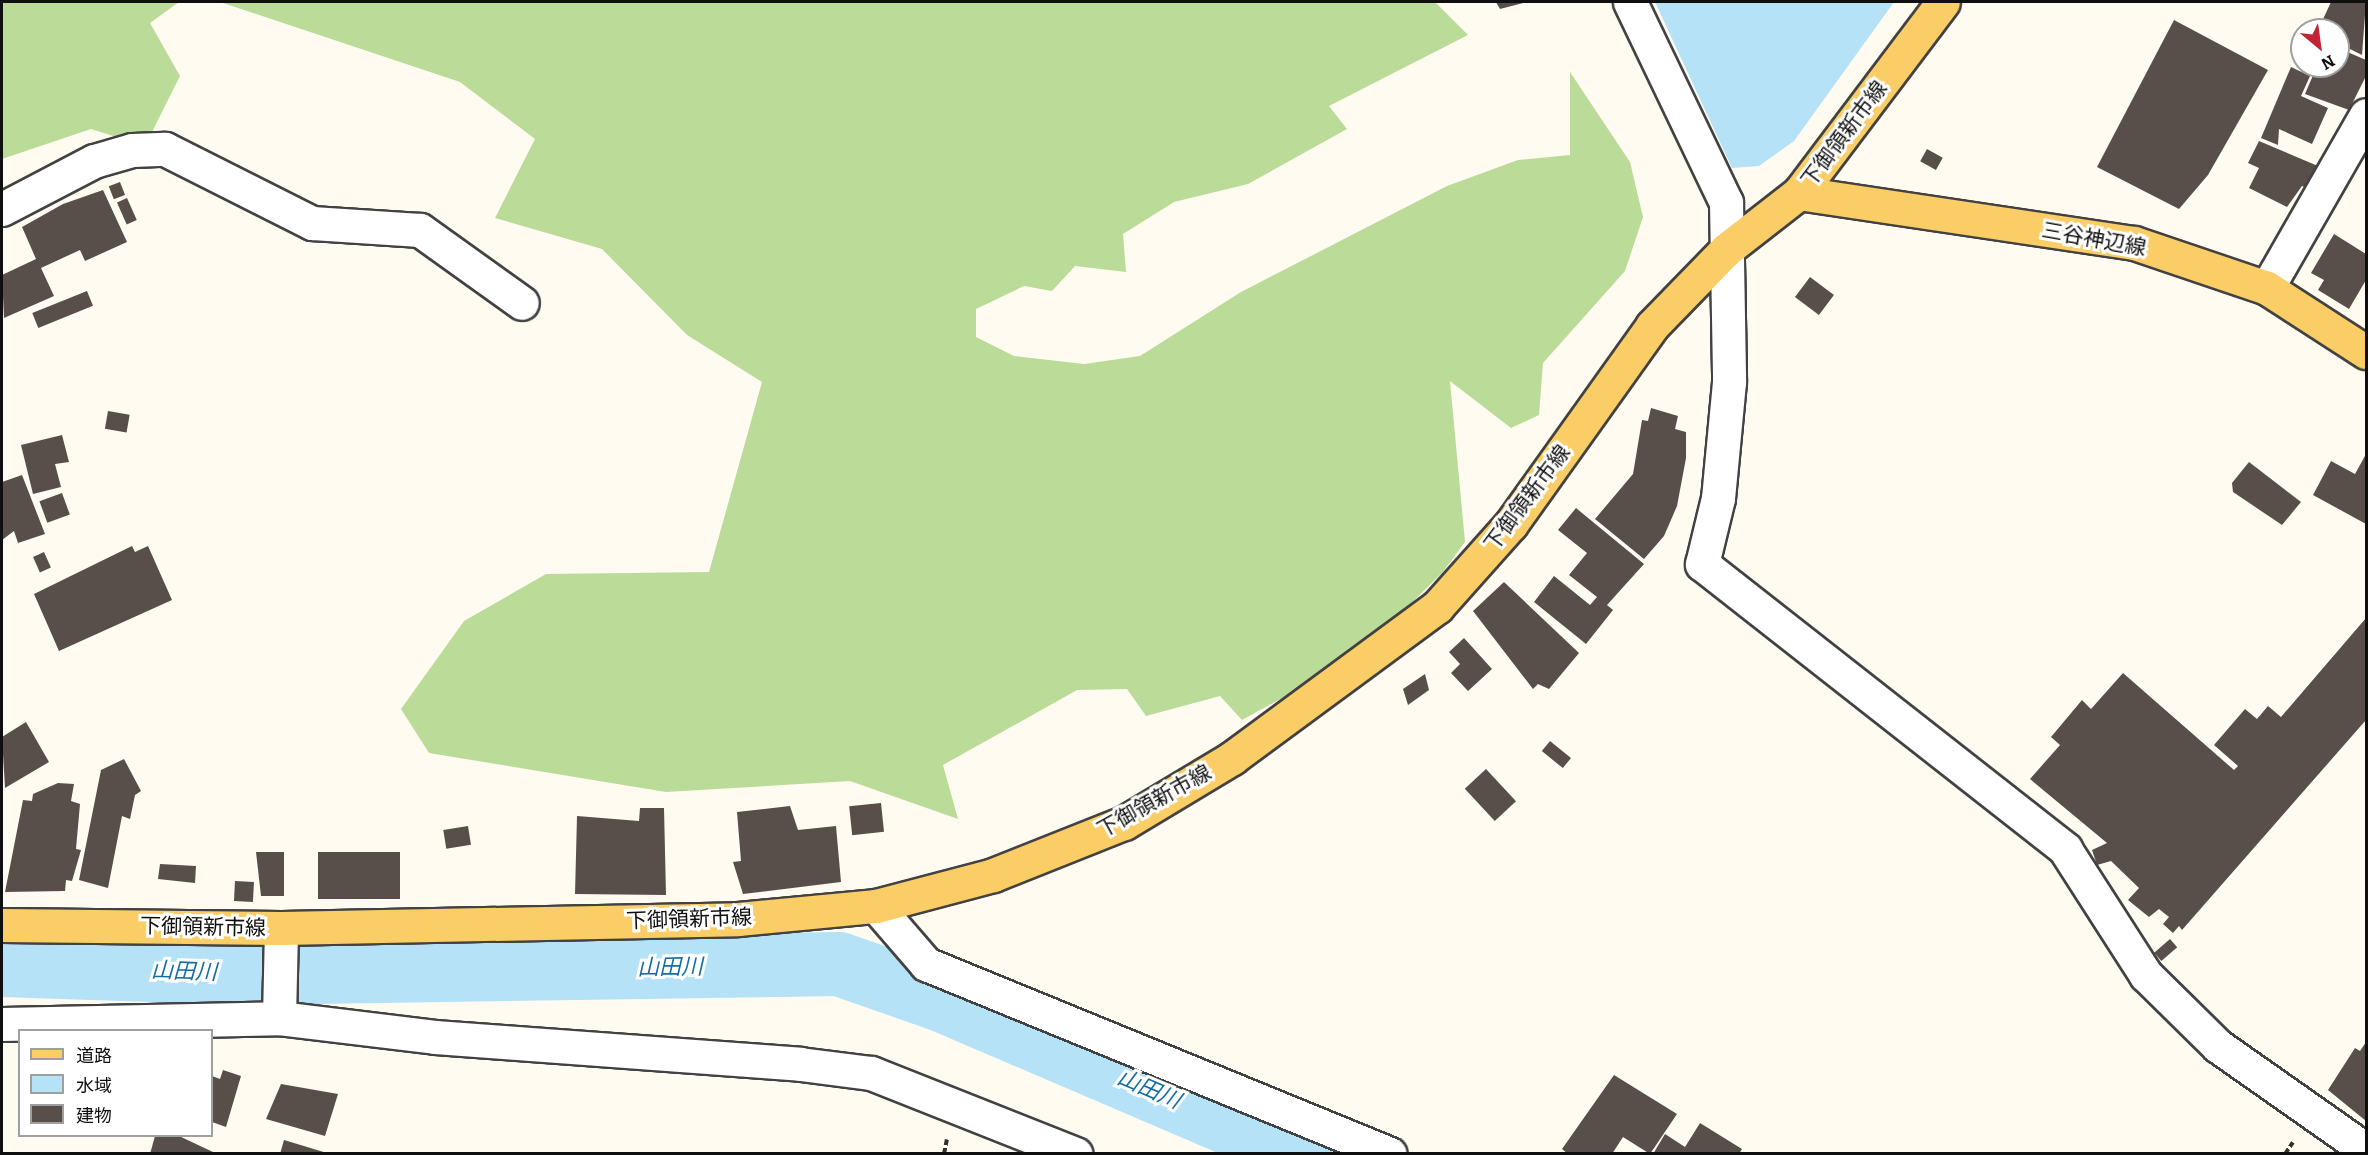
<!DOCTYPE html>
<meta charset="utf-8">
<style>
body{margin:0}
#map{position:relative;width:2368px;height:1155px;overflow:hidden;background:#fffbf1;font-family:Bitter,"Noto Sans JP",serif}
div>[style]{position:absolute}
.forest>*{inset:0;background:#bbdb98}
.water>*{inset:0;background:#b5e2f7}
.river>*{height:64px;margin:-32px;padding:0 32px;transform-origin:32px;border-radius:32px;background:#b5e2f7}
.building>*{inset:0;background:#584f4b;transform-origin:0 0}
.path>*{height:4px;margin-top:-2px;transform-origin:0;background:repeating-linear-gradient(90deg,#313131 0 6px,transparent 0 9px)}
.roads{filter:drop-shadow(2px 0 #424242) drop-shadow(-2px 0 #424242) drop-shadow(0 2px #424242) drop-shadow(0 -2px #424242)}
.minor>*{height:33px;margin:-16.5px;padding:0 16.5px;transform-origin:16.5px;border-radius:16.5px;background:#fff}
.major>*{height:33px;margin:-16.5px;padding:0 16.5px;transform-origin:16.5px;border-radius:16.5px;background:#facd66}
span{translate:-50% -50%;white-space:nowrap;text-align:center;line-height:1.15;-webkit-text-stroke:6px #fff;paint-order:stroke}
.street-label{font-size:21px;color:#0f0f0f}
.water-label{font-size:22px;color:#156ea3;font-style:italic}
.frame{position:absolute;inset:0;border:3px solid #0f0f0f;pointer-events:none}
.legend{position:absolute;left:18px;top:1029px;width:195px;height:108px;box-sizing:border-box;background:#fff;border:2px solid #9f9f9f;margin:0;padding:8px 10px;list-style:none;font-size:18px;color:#0f0f0f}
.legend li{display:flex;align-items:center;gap:12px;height:30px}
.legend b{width:30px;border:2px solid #9f9f9f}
.north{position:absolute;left:2290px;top:18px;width:60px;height:60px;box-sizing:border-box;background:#fff;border:2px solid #9f9f9f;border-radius:50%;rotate:151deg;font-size:16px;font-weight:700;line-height:24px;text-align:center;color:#0f0f0f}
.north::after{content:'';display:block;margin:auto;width:21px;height:27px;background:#c22435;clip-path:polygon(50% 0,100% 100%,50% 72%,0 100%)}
</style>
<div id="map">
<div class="forest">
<i style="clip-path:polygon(2px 2px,179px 2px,150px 23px,180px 76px,145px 146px,91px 129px,2px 159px)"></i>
<i style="clip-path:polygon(220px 2px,1435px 2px,1468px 35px,1329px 106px,1347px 129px,1248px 184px,1174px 202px,1123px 234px,1126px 272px,1075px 266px,1052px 291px,1024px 286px,976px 309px,976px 337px,1014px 356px,1084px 364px,1140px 356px,1241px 292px,1447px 186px,1518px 160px,1570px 155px,1570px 72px,1630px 162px,1643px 217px,1625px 271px,1543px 363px,1539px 415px,1511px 428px,1450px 381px,1465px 542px,1442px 573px,1355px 658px,1242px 720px,1220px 696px,1146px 716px,1127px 689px,1077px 690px,943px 765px,958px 819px,850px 781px,666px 792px,429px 753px,401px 709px,464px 621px,546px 574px,709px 572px,762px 382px,687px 335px,602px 249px,495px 218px,535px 139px,460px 82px)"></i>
</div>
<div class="water">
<i style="clip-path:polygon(1655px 2px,1894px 2px,1794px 141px,1759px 166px,1732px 168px)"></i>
</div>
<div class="river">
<i style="left:2px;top:965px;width:247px;rotate:1.9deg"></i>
<i style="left:249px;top:973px;width:590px;rotate:-0.87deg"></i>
<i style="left:839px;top:964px;width:109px;rotate:19.3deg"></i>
<i style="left:942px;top:1000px;width:391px;rotate:23.2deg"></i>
</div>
<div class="building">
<i style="clip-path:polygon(1496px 2px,1527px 2px,1500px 9px)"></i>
<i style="clip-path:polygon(2331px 2px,2366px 2px,2362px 55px,2338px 43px,2338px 30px,2318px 30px)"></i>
<i style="clip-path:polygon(2174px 20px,2268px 70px,2208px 175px,2179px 209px,2097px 167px)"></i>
<i style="clip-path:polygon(2338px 48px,2366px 60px,2366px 76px,2349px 110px,2305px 94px,2317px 66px,2338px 66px)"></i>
<i style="clip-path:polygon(2291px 67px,2310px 76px,2301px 96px,2328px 108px,2312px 144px,2279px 129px,2278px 145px,2261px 138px)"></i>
<i style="clip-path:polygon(2259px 141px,2325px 169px,2313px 191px,2302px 186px,2287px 207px,2249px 188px,2259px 168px,2248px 163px)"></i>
<i style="left:1927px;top:149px;width:18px;height:14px;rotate:29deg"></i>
<i style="left:120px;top:182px;width:14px;height:12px;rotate:69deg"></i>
<i style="clip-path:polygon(103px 190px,127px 242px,85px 261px,80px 250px,41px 268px,54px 296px,4px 318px,2px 275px,36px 259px,22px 227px,63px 204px)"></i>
<i style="left:127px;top:198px;width:24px;height:11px;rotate:66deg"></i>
<i style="clip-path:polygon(2334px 234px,2366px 254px,2366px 280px,2349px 309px,2318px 290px,2324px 280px,2311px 273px)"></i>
<i style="left:1810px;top:277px;width:30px;height:25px;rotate:37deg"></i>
<i style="left:87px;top:291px;width:16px;height:59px;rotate:68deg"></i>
<i style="clip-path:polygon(1651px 408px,1678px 416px,1675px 429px,1686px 432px,1686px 458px,1677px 506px,1664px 536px,1644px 559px,1595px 519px,1633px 474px,1642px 420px,1648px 421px)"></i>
<i style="left:108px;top:411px;width:22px;height:18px;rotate:10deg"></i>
<i style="clip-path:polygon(62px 435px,69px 462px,55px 464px,61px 487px,33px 494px,21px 445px)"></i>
<i style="clip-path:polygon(2366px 454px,2366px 524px,2313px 495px,2331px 461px,2355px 474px)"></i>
<i style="clip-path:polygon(2249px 462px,2301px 502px,2282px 525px,2233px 492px,2232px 483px)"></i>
<i style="clip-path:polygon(22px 475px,45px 534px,18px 543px,14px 531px,2px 540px,2px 482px)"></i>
<i style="left:62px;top:493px;width:23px;height:24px;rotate:70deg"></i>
<i style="clip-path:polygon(1576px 508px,1644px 564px,1607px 605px,1613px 610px,1586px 644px,1534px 602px,1554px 576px,1590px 605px,1597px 597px,1569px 575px,1587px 553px,1558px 530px)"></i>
<i style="clip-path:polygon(132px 546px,135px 552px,148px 546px,172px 600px,59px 651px,34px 594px)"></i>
<i style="left:44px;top:552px;width:17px;height:12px;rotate:66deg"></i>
<i style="clip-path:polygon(1504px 582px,1579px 653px,1549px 689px,1538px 684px,1533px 689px,1473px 611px)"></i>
<i style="clip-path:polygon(2366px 618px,2366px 720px,2182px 930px,2179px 926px,2173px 933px,2163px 924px,2169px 917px,2159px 909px,2149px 917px,2128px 900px,2139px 888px,2111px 861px,2097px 865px,2092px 850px,2107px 843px,2030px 779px,2060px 745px,2051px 737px,2082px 700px,2091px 709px,2123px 673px,2234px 770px,2238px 766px,2214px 745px,2245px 709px,2257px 719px,2268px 706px,2281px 717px)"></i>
<i style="clip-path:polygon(1464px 638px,1492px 669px,1468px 691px,1451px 673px,1460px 664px,1449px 652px)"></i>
<i style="clip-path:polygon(1425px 674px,1429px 690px,1408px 705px,1403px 689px)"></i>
<i style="clip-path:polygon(26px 722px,49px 762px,5px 788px,2px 737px)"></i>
<i style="left:1550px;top:741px;width:27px;height:13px;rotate:39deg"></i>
<i style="clip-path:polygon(124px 759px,141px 791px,135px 795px,130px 819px,122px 816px,108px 888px,79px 880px,101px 770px)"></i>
<i style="left:1486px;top:769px;width:44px;height:29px;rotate:47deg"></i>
<i style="clip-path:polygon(58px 783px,74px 784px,71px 801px,80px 804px,76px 849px,81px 850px,72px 881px,66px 880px,65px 891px,5px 892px,23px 800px,32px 801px,33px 794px)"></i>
<i style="left:881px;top:803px;width:29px;height:32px;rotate:84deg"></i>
<i style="clip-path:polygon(790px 806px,798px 830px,836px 826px,841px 882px,743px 894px,733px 862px,741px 861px,737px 812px)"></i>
<i style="clip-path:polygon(640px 808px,664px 808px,666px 895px,575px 894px,577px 816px,639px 821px)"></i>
<i style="left:468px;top:826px;width:19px;height:25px;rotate:81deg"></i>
<i style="clip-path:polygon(256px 852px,284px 852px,284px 896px,261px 896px)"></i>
<i style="left:318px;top:852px;width:82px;height:47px"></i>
<i style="clip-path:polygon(160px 864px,196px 866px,195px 883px,158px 879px)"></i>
<i style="left:235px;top:881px;width:19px;height:20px;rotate:3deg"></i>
<i style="left:2170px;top:939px;width:11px;height:21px;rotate:49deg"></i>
<i style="clip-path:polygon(2366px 1042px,2366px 1121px,2328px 1090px,2355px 1048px,2360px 1051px)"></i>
<i style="clip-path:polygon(223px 1070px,241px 1076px,226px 1127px,212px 1122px,212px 1076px,220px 1079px)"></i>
<i style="clip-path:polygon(1614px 1075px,1677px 1114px,1650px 1154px,1623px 1137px,1612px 1154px,1568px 1154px,1562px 1149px)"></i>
<i style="clip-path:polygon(281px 1084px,338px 1094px,325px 1136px,266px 1119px)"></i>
<i style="clip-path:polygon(1700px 1123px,1742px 1149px,1739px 1154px,1653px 1154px,1665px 1134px,1685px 1147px)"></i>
<i style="clip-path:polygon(155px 1136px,179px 1136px,213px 1152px,150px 1154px)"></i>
<i style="clip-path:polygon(284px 1140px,327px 1153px,326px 1154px,280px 1154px)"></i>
</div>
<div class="path">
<i style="left:944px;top:1154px;width:15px;rotate:-79deg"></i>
<i style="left:2285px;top:1154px;width:14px;rotate:-56deg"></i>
</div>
<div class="roads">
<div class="minor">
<i style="left:1630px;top:2px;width:222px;rotate:64.4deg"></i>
<i style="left:1726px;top:202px;width:180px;rotate:89deg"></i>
<i style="left:1729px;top:382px;width:117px;rotate:95.4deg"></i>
<i style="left:1718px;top:498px;width:68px;rotate:103.6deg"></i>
<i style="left:1702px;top:564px;width:462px;rotate:38.1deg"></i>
<i style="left:2065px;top:849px;width:150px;rotate:57.3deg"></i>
<i style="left:2146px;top:975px;width:101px;rotate:44.6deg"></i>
<i style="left:2218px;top:1046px;width:181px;rotate:35.1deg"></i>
<i style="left:2px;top:209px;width:104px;rotate:-27.6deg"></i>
<i style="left:94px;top:161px;width:40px;rotate:-16deg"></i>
<i style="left:132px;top:150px;width:33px;rotate:-2deg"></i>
<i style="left:165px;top:149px;width:165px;rotate:26.7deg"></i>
<i style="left:312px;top:223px;width:108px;rotate:3.7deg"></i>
<i style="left:420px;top:230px;width:125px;rotate:35.6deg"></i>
<i style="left:2267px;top:288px;width:199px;rotate:-60.2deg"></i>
<i style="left:876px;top:906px;width:77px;rotate:49.2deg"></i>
<i style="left:926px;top:964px;width:501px;rotate:22.27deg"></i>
<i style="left:279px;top:1018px;width:90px;rotate:-88.7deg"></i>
<i style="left:2px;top:1024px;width:277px;rotate:-1.2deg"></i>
<i style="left:279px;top:1018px;width:157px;rotate:6.9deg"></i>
<i style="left:435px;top:1037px;width:366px;rotate:4.2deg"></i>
<i style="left:800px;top:1064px;width:72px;rotate:7.2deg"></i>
<i style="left:871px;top:1073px;width:220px;rotate:21.6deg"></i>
</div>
<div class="major">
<i style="left:1799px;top:193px;width:339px;rotate:8.5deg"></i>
<i style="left:2134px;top:243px;width:140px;rotate:18.7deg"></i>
<i style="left:2267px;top:288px;width:118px;rotate:32.9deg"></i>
<i style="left:2px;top:925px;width:279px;rotate:0.6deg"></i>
<i style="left:281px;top:928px;width:457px;rotate:-1.1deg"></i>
<i style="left:738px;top:919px;width:139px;rotate:-5.4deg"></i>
<i style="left:876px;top:906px;width:121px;rotate:-14.8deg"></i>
<i style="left:993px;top:875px;width:141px;rotate:-21.7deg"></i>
<i style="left:1124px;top:823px;width:126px;rotate:-31deg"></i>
<i style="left:1232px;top:758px;width:255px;rotate:-36.4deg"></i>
<i style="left:1437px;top:607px;width:111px;rotate:-48.3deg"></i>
<i style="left:1511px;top:524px;width:243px;rotate:-54.5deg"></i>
<i style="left:1652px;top:326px;width:107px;rotate:-45.8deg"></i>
<i style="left:1727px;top:249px;width:91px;rotate:-37.9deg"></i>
<i style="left:1799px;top:193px;width:239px;rotate:-53deg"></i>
</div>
</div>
<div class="street-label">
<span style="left:1844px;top:134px;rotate:-53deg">下御領新市線</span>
<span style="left:2094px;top:239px;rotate:10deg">三谷神辺線</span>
<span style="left:1527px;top:498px;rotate:-53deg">下御領新市線</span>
<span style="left:1154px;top:801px;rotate:-29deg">下御領新市線</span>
<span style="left:689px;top:919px;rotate:-2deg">下御領新市線</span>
<span style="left:203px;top:927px;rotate:1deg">下御領新市線</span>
</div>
<div class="water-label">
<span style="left:670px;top:967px;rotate:-1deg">山田川</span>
<span style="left:184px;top:971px;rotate:2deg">山田川</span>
<span style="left:1149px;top:1089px;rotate:23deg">山田川</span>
</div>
<div class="frame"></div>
<ul class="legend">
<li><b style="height:8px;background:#facd66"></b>道路</li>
<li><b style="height:16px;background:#b5e2f7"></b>水域</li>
<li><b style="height:16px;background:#584f4b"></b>建物</li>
</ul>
<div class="north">N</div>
</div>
